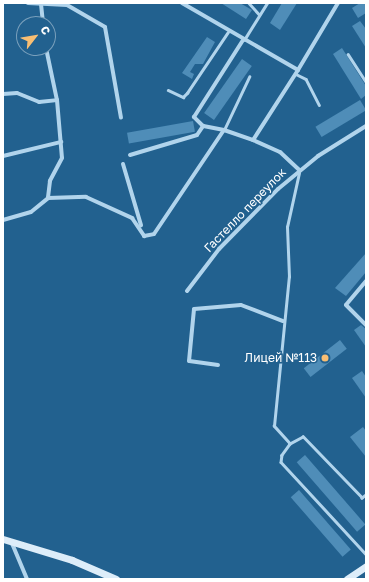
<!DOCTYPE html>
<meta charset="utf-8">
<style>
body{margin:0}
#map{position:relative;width:369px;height:582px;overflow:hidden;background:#22618f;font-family:"Golos Text",sans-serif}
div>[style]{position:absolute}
.building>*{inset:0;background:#4f8db8;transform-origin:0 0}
.lane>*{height:2.5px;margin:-1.25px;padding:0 1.25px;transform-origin:1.25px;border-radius:1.25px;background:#b1d4ec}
.street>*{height:4px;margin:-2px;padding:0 2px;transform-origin:2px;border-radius:2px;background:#b1d4ec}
.secondary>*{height:7px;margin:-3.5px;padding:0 3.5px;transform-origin:3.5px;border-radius:3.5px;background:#ddedf9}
.dots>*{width:11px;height:11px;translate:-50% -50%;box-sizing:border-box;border:2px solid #22618f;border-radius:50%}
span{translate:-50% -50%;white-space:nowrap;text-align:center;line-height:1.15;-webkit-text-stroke:3px #22618f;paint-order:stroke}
.street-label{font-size:12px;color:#fff}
.poi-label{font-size:12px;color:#fff}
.right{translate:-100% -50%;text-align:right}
.frame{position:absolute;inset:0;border:4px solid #fff;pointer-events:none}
.north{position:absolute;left:16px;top:16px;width:40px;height:40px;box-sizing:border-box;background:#22618f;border:1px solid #7aa0bc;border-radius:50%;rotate:59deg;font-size:11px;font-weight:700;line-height:16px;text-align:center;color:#fff}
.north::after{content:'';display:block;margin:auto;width:14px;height:18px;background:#f8be73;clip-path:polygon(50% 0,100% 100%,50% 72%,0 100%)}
</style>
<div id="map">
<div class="building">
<i style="clip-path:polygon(221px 3px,240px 3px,252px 10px,246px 19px)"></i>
<i style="clip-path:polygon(282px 3px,297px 3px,280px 30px,270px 23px)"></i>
<i style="clip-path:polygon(360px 3px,366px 3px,366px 13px,358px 18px,352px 8px)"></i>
<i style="clip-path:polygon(360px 21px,366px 29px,366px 48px,352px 26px)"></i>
<i style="clip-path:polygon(207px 37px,215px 42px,203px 64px,195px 64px,190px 72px,194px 74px,192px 79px,182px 73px)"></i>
<i style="clip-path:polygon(342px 48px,366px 86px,366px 95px,361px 99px,333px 54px)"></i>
<i style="left:242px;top:59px;width:12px;height:66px;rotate:35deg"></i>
<i style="left:360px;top:100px;width:12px;height:52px;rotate:59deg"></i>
<i style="left:193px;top:121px;width:11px;height:67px;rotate:80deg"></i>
<i style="clip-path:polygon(366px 253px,366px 272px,346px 296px,335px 288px)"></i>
<i style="clip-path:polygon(361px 325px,366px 329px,366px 347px,354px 330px)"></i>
<i style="left:340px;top:340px;width:11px;height:46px;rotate:52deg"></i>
<i style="clip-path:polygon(362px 371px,366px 377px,366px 398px,352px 378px)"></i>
<i style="clip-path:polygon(363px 427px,366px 431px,366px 457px,350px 437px)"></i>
<i style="left:305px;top:455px;width:92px;height:11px;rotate:49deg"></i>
<i style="left:299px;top:490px;width:79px;height:11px;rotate:49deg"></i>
</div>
<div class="lane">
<i style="left:249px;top:3px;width:15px;rotate:48deg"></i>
<i style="left:244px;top:40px;width:44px;rotate:-58.1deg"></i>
<i style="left:348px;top:54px;width:33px;rotate:57deg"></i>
<i style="left:296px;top:74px;width:11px;rotate:27deg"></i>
<i style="left:306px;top:79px;width:29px;rotate:63deg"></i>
<i style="left:168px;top:90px;width:17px;rotate:25deg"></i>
<i style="left:183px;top:97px;width:6px;rotate:-45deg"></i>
<i style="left:187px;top:93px;width:73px;rotate:-56.1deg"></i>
<i style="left:224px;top:130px;width:59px;rotate:-64.7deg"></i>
<i style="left:290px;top:444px;width:24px;rotate:-132deg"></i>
<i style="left:274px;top:426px;width:150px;rotate:-84.3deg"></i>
<i style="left:289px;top:277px;width:50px;rotate:-92.3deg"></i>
<i style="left:287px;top:227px;width:55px;rotate:-77.5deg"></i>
<i style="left:366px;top:495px;width:5px;rotate:143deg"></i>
<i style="left:362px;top:498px;width:85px;rotate:-134deg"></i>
<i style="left:303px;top:437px;width:15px;rotate:152deg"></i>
<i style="left:290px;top:444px;width:14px;rotate:126deg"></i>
<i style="left:282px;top:455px;width:7px;rotate:98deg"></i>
<i style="left:281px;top:462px;width:125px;rotate:47.3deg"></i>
</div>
<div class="street">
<i style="left:28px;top:3px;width:39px;rotate:3deg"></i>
<i style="left:67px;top:5px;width:44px;rotate:30.1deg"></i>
<i style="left:105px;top:27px;width:92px;rotate:80deg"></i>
<i style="left:182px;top:3px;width:134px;rotate:30deg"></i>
<i style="left:298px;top:70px;width:83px;rotate:122.7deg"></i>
<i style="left:253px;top:140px;width:30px;rotate:24deg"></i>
<i style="left:280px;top:152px;width:26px;rotate:43deg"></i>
<i style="left:41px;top:4px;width:20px;rotate:84deg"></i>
<i style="left:46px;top:48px;width:53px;rotate:78.1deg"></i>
<i style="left:57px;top:100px;width:58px;rotate:85.1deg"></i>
<i style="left:62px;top:158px;width:26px;rotate:118deg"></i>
<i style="left:50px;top:181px;width:17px;rotate:97deg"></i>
<i style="left:298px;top:70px;width:78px;rotate:-59.2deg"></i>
<i style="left:3px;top:94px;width:14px;rotate:-4deg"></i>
<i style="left:17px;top:93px;width:24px;rotate:22deg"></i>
<i style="left:39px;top:102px;width:18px;rotate:-6deg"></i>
<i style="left:224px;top:130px;width:21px;rotate:-169deg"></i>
<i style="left:203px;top:126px;width:13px;rotate:-135deg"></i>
<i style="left:194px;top:117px;width:91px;rotate:-57.5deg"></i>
<i style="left:130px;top:155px;width:70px;rotate:-16.6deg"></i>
<i style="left:197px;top:135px;width:11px;rotate:-56deg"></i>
<i style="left:3px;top:156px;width:60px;rotate:-13.6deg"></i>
<i style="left:123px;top:164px;width:64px;rotate:73.6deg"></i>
<i style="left:3px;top:220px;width:29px;rotate:-16deg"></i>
<i style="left:31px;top:212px;width:22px;rotate:-39deg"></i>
<i style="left:48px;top:198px;width:38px;rotate:-2deg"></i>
<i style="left:86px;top:197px;width:51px;rotate:24.5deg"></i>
<i style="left:132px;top:218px;width:22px;rotate:56deg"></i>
<i style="left:144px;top:236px;width:10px;rotate:-11deg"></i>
<i style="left:154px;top:234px;width:125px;rotate:-56.1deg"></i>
<i style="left:224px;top:130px;width:31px;rotate:19deg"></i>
<i style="left:366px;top:281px;width:31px;rotate:130deg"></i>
<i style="left:346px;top:305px;width:28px;rotate:45deg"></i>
<i style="left:187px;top:291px;width:53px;rotate:-52.7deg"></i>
<i style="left:219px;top:249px;width:84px;rotate:-45.5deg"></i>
<i style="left:278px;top:189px;width:52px;rotate:-39.5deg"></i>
<i style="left:318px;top:156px;width:57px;rotate:-32deg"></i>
<i style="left:218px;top:365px;width:29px;rotate:-172deg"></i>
<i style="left:189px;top:361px;width:52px;rotate:-84.5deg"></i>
<i style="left:194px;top:309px;width:47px;rotate:-4.9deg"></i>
<i style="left:241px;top:305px;width:45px;rotate:20.9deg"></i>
<i style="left:11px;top:541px;width:41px;rotate:67.2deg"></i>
</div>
<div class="secondary">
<i style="left:3px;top:539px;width:72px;rotate:16.9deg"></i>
<i style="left:72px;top:560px;width:48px;rotate:23.4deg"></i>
<i style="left:347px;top:579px;width:23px;rotate:-34deg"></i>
</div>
<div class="dots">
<i style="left:325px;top:358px;background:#f8be73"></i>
</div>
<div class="street-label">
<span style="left:245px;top:210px;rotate:-46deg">Гастелло переулок</span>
</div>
<div class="poi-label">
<span class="right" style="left:317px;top:358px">Лицей №113</span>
</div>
<div class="frame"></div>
<div class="north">С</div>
</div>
